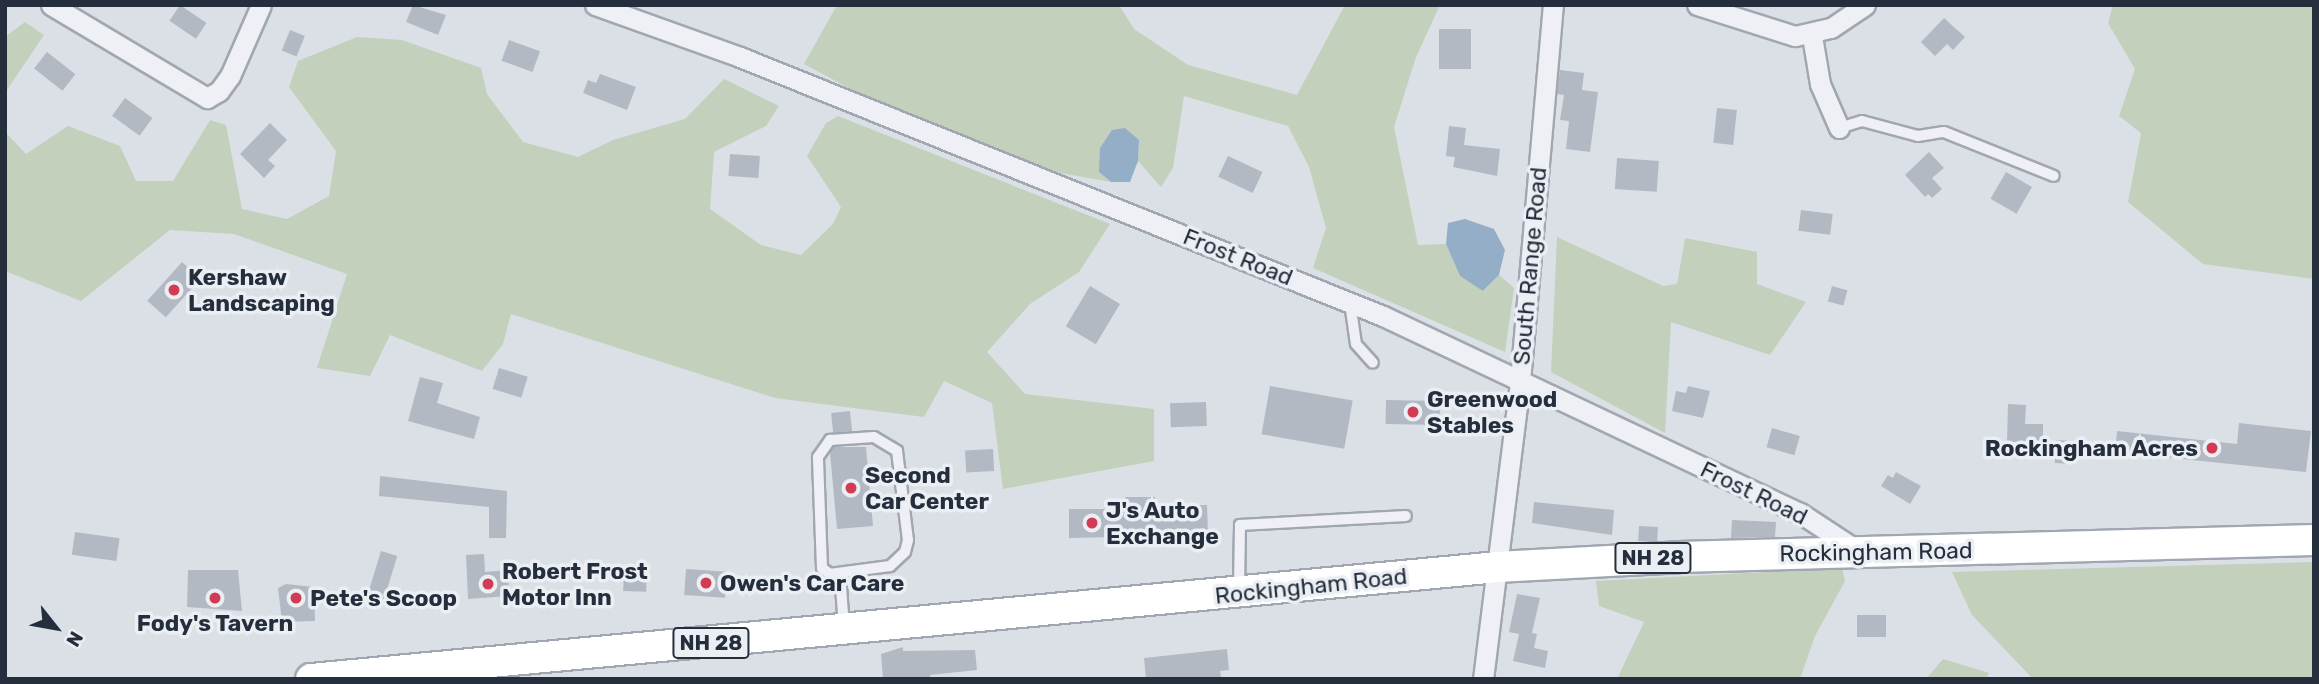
<!DOCTYPE html>
<style>
body{margin:0}
#map{position:relative;width:2319px;height:684px;overflow:hidden;background:#dbe0e6;font-family:Rubik,sans-serif}
div>[style]{position:absolute}
.green>*{inset:0;background:#c2d0bc}
.water>*{inset:0;background:#95aec8}
.building>*{inset:0;background:#b3b9c3;transform-origin:0 0}
.roads{filter:drop-shadow(2px 0 #a1a7b0) drop-shadow(-2px 0 #a1a7b0) drop-shadow(0 2px #a1a7b0) drop-shadow(0 -2px #a1a7b0)}
.lane>*{height:10px;margin:-5px;padding:0 5px;transform-origin:5px;border-radius:5px;background:#eef0f5}
.street>*{height:19px;margin:-9.5px;padding:0 9.5px;transform-origin:9.5px;border-radius:9.5px;background:#eef0f5}
.primary>*{height:30px;margin:-15px;padding:0 15px;transform-origin:15px;border-radius:15px;background:#fff}
.dots>*{width:19px;height:19px;translate:-50% -50%;box-sizing:border-box;border:4px solid #ebeff4;border-radius:50%}
span{translate:-50% -50%;white-space:nowrap;text-align:center;line-height:1.15;-webkit-text-stroke:7px #ebeff4;paint-order:stroke}
.shield-label span{padding:2px 5px;background:#ebeff4;border:2px solid;border-radius:5px;-webkit-text-stroke-width:0}
.shield-label{font-size:21px;color:#252e3d;font-weight:700}
.street-label{font-size:23px;color:#252e3d}
.poi-label{font-size:23px;color:#252e3d;font-weight:700}
.left{translate:0 -50%;text-align:left}
.right{translate:-100% -50%;text-align:right}
.frame{position:absolute;inset:0;border:7px solid #252e3d;pointer-events:none}
.north{position:absolute;left:21px;top:593px;width:70px;height:70px;-webkit-text-stroke:5px #ebeff4;paint-order:stroke;rotate:121deg;font-size:19px;font-weight:700;line-height:28px;text-align:center;color:#252e3d}
.north::after{content:'';display:block;margin:auto;width:24px;height:32px;background:#252e3d;clip-path:polygon(50% 0,100% 100%,50% 72%,0 100%)}
</style>
<div id="map">
<div class="green">
<i style="clip-path:polygon(837px 5px,1119px 5px,1134px 29px,1188px 65px,1297px 95px,1345px 5px,1440px 5px,1416px 57px,1394px 127px,1418px 245px,1446px 244px,1460px 276px,1484px 291px,1499px 275px,1514px 288px,1505px 352px,1313px 268px,1326px 228px,1309px 167px,1288px 126px,1184px 96px,1173px 168px,1161px 187px,1138px 161px,1139px 140px,1099px 172px,1111px 182px,1038px 169px,860px 94px,804px 64px)"></i>
<i style="clip-path:polygon(2113px 5px,2314px 5px,2314px 279px,2203px 264px,2128px 202px,2141px 133px,2119px 116px,2135px 69px,2108px 23px)"></i>
<i style="clip-path:polygon(25px 22px,44px 35px,5px 93px,5px 37px)"></i>
<i style="clip-path:polygon(357px 37px,402px 40px,481px 68px,487px 94px,523px 142px,578px 157px,613px 140px,685px 119px,724px 79px,779px 106px,766px 126px,714px 152px,710px 209px,761px 245px,801px 255px,833px 224px,841px 207px,807px 156px,826px 123px,838px 116px,1110px 224px,1079px 272px,1030px 304px,987px 352px,1025px 394px,1154px 409px,1154px 461px,1003px 489px,992px 403px,944px 381px,924px 417px,775px 398px,511px 314px,503px 344px,482px 371px,390px 335px,370px 376px,317px 368px,347px 274px,234px 234px,170px 230px,81px 301px,5px 271px,5px 132px,26px 154px,68px 126px,120px 146px,136px 181px,173px 181px,210px 120px,226px 125px,242px 209px,287px 219px,329px 196px,336px 151px,289px 87px,298px 61px)"></i>
<i style="clip-path:polygon(1557px 237px,1663px 286px,1677px 284px,1685px 238px,1757px 252px,1757px 284px,1806px 302px,1770px 355px,1671px 322px,1665px 433px,1551px 372px)"></i>
<i style="clip-path:polygon(2314px 562px,2314px 679px,2033px 679px,1972px 615px,1952px 572px)"></i>
<i style="clip-path:polygon(1842px 568px,1845px 581px,1815px 636px,1800px 679px,1617px 679px,1644px 622px,1599px 606px,1596px 581px)"></i>
<i style="clip-path:polygon(1943px 659px,1989px 673px,1986px 679px,1926px 679px)"></i>
</div>
<div class="water">
<i style="clip-path:polygon(1125px 128px,1139px 140px,1138px 161px,1130px 182px,1111px 182px,1099px 172px,1100px 148px,1112px 130px)"></i>
<i style="clip-path:polygon(1465px 219px,1494px 229px,1505px 250px,1499px 275px,1483px 291px,1460px 276px,1446px 244px,1448px 223px)"></i>
</div>
<div class="building">
<i style="left:180px;top:5px;width:32px;height:19px;rotate:34deg"></i>
<i style="clip-path:polygon(413px 5px,446px 15px,438px 35px,406px 22px)"></i>
<i style="clip-path:polygon(1944px 18px,1965px 37px,1953px 50px,1947px 44px,1935px 56px,1921px 42px)"></i>
<i style="left:1439px;top:29px;width:32px;height:40px"></i>
<i style="left:290px;top:30px;width:16px;height:22px;rotate:22deg"></i>
<i style="left:509px;top:40px;width:33px;height:22px;rotate:20deg"></i>
<i style="left:47px;top:52px;width:36px;height:21px;rotate:38deg"></i>
<i style="clip-path:polygon(1560px 70px,1584px 73px,1582px 90px,1598px 92px,1590px 152px,1566px 149px,1569px 121px,1560px 120px,1564px 95px,1557px 94px)"></i>
<i style="clip-path:polygon(600px 74px,636px 87px,627px 110px,583px 93px,588px 80px,596px 83px)"></i>
<i style="left:125px;top:98px;width:34px;height:22px;rotate:36deg"></i>
<i style="left:1717px;top:108px;width:20px;height:35px;rotate:6deg"></i>
<i style="clip-path:polygon(270px 123px,287px 140px,268px 160px,275px 166px,264px 178px,240px 154px)"></i>
<i style="clip-path:polygon(1449px 126px,1466px 128px,1464px 145px,1500px 149px,1497px 176px,1453px 167px,1455px 157px,1446px 156px)"></i>
<i style="clip-path:polygon(1929px 152px,1944px 168px,1932px 178px,1942px 189px,1932px 198px,1928px 194px,1925px 197px,1905px 175px)"></i>
<i style="left:730px;top:154px;width:30px;height:22px;rotate:4deg"></i>
<i style="left:1228px;top:156px;width:38px;height:23px;rotate:25deg"></i>
<i style="left:1617px;top:158px;width:42px;height:31px;rotate:4deg"></i>
<i style="left:2006px;top:172px;width:30px;height:31px;rotate:30deg"></i>
<i style="left:1801px;top:210px;width:32px;height:21px;rotate:7deg"></i>
<i style="left:182px;top:262px;width:25px;height:52px;rotate:42deg"></i>
<i style="left:1090px;top:286px;width:35px;height:47px;rotate:31deg"></i>
<i style="left:1832px;top:286px;width:16px;height:16px;rotate:15deg"></i>
<i style="left:499px;top:368px;width:30px;height:22px;rotate:17deg"></i>
<i style="clip-path:polygon(420px 377px,443px 383px,437px 403px,480px 417px,474px 439px,408px 421px)"></i>
<i style="left:1270px;top:386px;width:84px;height:49px;rotate:10deg"></i>
<i style="clip-path:polygon(1688px 386px,1710px 391px,1703px 418px,1672px 411px,1676px 391px,1686px 393px)"></i>
<i style="left:1386px;top:400px;width:54px;height:24px;rotate:1deg"></i>
<i style="left:1206px;top:402px;width:24px;height:36px;rotate:88deg"></i>
<i style="clip-path:polygon(2008px 404px,2026px 405px,2025px 424px,2043px 424px,2043px 442px,2007px 442px)"></i>
<i style="left:850px;top:411px;width:20px;height:19px;rotate:84deg"></i>
<i style="clip-path:polygon(2239px 423px,2311px 431px,2306px 472px,2115px 452px,2117px 431px,2237px 444px)"></i>
<i style="left:1772px;top:428px;width:29px;height:20px;rotate:16deg"></i>
<i style="left:2056px;top:440px;width:19px;height:23px;rotate:3deg"></i>
<i style="clip-path:polygon(834px 447px,866px 447px,873px 526px,837px 529px,830px 453px)"></i>
<i style="left:993px;top:449px;width:22px;height:28px;rotate:87deg"></i>
<i style="clip-path:polygon(1896px 472px,1921px 486px,1910px 504px,1881px 486px,1888px 475px,1893px 478px)"></i>
<i style="clip-path:polygon(380px 476px,507px 491px,506px 538px,489px 538px,489px 507px,379px 496px)"></i>
<i style="clip-path:polygon(1125px 497px,1155px 497px,1155px 506px,1207px 505px,1208px 535px,1069px 538px,1069px 509px,1126px 509px)"></i>
<i style="clip-path:polygon(1534px 502px,1614px 510px,1612px 535px,1532px 523px)"></i>
<i style="clip-path:polygon(1732px 520px,1776px 522px,1775px 537px,1731px 538px)"></i>
<i style="left:1639px;top:526px;width:19px;height:15px;rotate:3deg"></i>
<i style="left:75px;top:532px;width:45px;height:23px;rotate:8deg"></i>
<i style="left:381px;top:551px;width:17px;height:45px;rotate:17deg"></i>
<i style="clip-path:polygon(484px 554px,485px 572px,508px 570px,509px 596px,468px 599px,466px 555px)"></i>
<i style="left:624px;top:568px;width:23px;height:23px;rotate:2deg"></i>
<i style="left:686px;top:569px;width:41px;height:26px;rotate:4deg"></i>
<i style="clip-path:polygon(188px 570px,238px 570px,242px 611px,187px 607px)"></i>
<i style="clip-path:polygon(286px 584px,314px 587px,315px 621px,282px 622px,278px 588px)"></i>
<i style="clip-path:polygon(1517px 594px,1540px 598px,1532px 633px,1537px 634px,1534px 648px,1548px 651px,1545px 668px,1513px 661px,1519px 634px,1509px 632px)"></i>
<i style="left:1857px;top:615px;width:29px;height:22px"></i>
<i style="clip-path:polygon(903px 647px,903px 651px,975px 650px,977px 670px,930px 675px,931px 679px,883px 679px,881px 654px)"></i>
<i style="clip-path:polygon(1227px 649px,1229px 670px,1220px 671px,1221px 677px,1146px 679px,1144px 658px)"></i>
</div>
<div class="roads">
<div class="lane">
<i style="left:1839px;top:128px;width:24px;rotate:-17deg"></i>
<i style="left:1862px;top:121px;width:58px;rotate:15deg"></i>
<i style="left:1918px;top:136px;width:26px;rotate:-9deg"></i>
<i style="left:1944px;top:132px;width:118px;rotate:21.8deg"></i>
<i style="left:1350px;top:303px;width:41px;rotate:81.7deg"></i>
<i style="left:1356px;top:344px;width:25px;rotate:48deg"></i>
<i style="left:874px;top:437px;width:27px;rotate:31deg"></i>
<i style="left:897px;top:451px;width:90px;rotate:83deg"></i>
<i style="left:908px;top:540px;width:12px;rotate:104deg"></i>
<i style="left:905px;top:552px;width:21px;rotate:137deg"></i>
<i style="left:890px;top:566px;width:61px;rotate:172.4deg"></i>
<i style="left:830px;top:574px;width:10px;rotate:-143deg"></i>
<i style="left:822px;top:568px;width:111px;rotate:-92.1deg"></i>
<i style="left:818px;top:457px;width:21px;rotate:-55deg"></i>
<i style="left:830px;top:440px;width:44px;rotate:-3.9deg"></i>
<i style="left:840px;top:573px;width:54px;rotate:85.8deg"></i>
<i style="left:1239px;top:589px;width:64px;rotate:-89.1deg"></i>
<i style="left:1240px;top:525px;width:166px;rotate:-3.1deg"></i>
</div>
<div class="street">
<i style="left:51px;top:5px;width:182px;rotate:30.8deg"></i>
<i style="left:207px;top:98px;width:14px;rotate:-30deg"></i>
<i style="left:219px;top:91px;width:19px;rotate:-54deg"></i>
<i style="left:230px;top:76px;width:77px;rotate:-66.4deg"></i>
<i style="left:595px;top:5px;width:154px;rotate:19.7deg"></i>
<i style="left:740px;top:57px;width:693px;rotate:21.94deg"></i>
<i style="left:1383px;top:316px;width:461px;rotate:25.3deg"></i>
<i style="left:1800px;top:513px;width:69px;rotate:33.2deg"></i>
<i style="left:1697px;top:5px;width:103px;rotate:17.6deg"></i>
<i style="left:1795px;top:36px;width:37px;rotate:-13deg"></i>
<i style="left:1831px;top:28px;width:41px;rotate:-34.1deg"></i>
<i style="left:1812px;top:36px;width:49px;rotate:80.5deg"></i>
<i style="left:1820px;top:84px;width:48px;rotate:66.6deg"></i>
<i style="left:1483px;top:679px;width:300px;rotate:-82.9deg"></i>
<i style="left:1520px;top:381px;width:377px;rotate:-85deg"></i>
</div>
<div class="primary">
<i style="left:311px;top:679px;width:1191px;rotate:-5.39deg"></i>
<i style="left:1497px;top:567px;width:182px;rotate:-3.1deg"></i>
<i style="left:1679px;top:557px;width:635px;rotate:-1.53deg"></i>
</div>
</div>
<div class="dots">
<i style="left:174px;top:290px;background:#d13b53"></i>
<i style="left:1413px;top:412px;background:#d13b53"></i>
<i style="left:2212px;top:448px;background:#d13b53"></i>
<i style="left:851px;top:488px;background:#d13b53"></i>
<i style="left:1092px;top:523px;background:#d13b53"></i>
<i style="left:706px;top:583px;background:#d13b53"></i>
<i style="left:488px;top:584px;background:#d13b53"></i>
<i style="left:215px;top:598px;background:#d13b53"></i>
<i style="left:296px;top:598px;background:#d13b53"></i>
</div>
<div class="shield-label">
<span style="left:1653px;top:558px">NH 28</span>
<span style="left:711px;top:643px">NH 28</span>
</div>
<div class="street-label">
<span style="left:1238px;top:257px;rotate:22deg">Frost Road</span>
<span style="left:1530px;top:266px;rotate:-85deg">South Range Road</span>
<span style="left:1754px;top:493px;rotate:26deg">Frost Road</span>
<span style="left:1876px;top:552px;rotate:-1deg">Rockingham Road</span>
<span style="left:1311px;top:586px;rotate:-6deg">Rockingham Road</span>
</div>
<div class="poi-label">
<span class="left" style="left:188px;top:290px">Kershaw<br>Landscaping</span>
<span class="left" style="left:1427px;top:412px">Greenwood<br>Stables</span>
<span class="right" style="left:2198px;top:448px">Rockingham Acres</span>
<span class="left" style="left:865px;top:488px">Second<br>Car Center</span>
<span class="left" style="left:1106px;top:523px">J's Auto<br>Exchange</span>
<span class="left" style="left:502px;top:584px">Robert Frost<br>Motor Inn</span>
<span class="left" style="left:720px;top:583px">Owen's Car Care</span>
<span class="left" style="left:310px;top:598px">Pete's Scoop</span>
<span style="left:215px;top:623px">Fody's Tavern</span>
</div>
<div class="frame"></div>
<div class="north">N</div>
</div>
